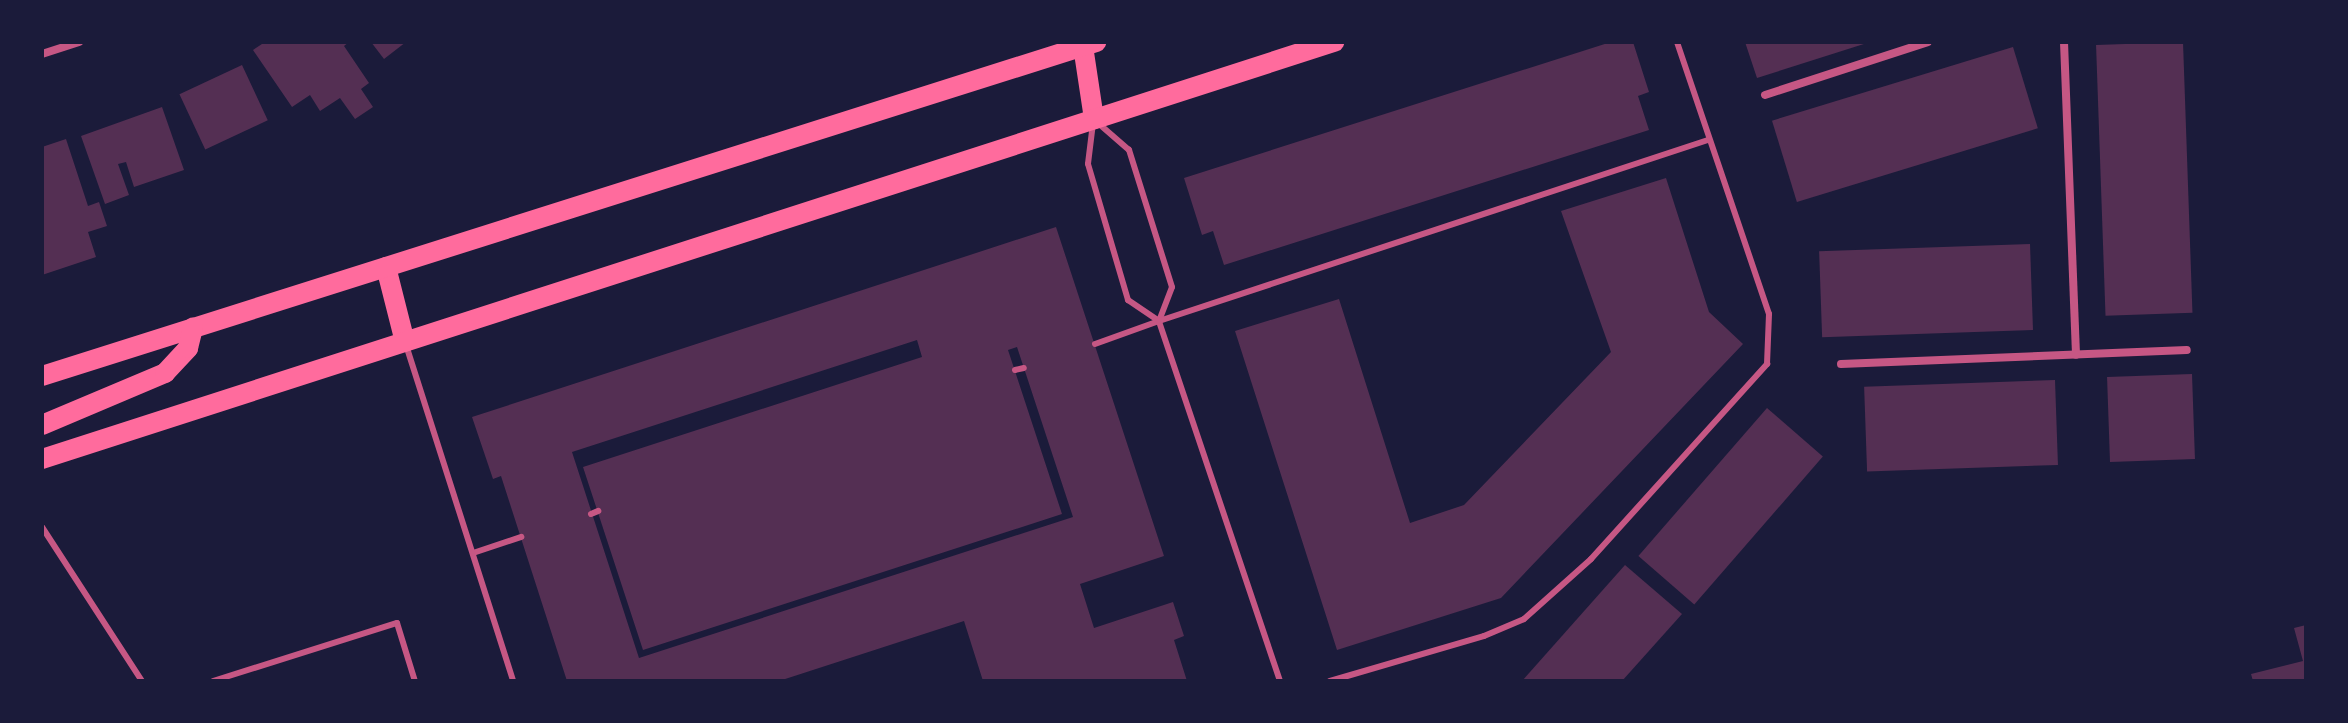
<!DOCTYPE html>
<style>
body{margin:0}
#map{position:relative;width:2348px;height:723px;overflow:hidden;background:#1b1b3a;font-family:Manrope,sans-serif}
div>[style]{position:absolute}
.building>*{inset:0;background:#542f53;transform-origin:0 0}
.service>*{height:6px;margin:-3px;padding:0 3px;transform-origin:3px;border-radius:3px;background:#c65784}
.minor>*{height:8px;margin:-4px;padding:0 4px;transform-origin:4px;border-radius:4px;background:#c65784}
.primary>*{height:20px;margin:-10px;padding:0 10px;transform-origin:10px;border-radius:10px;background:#ff6b9d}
span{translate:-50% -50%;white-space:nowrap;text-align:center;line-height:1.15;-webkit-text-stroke:6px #1b1b3a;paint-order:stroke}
.frame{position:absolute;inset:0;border:44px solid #1b1b3a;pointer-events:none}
</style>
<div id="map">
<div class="building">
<i style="clip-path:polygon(265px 42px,349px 42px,344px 46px,369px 83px,361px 89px,373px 107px,355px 119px,340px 98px,320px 111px,310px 95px,292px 107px,253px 50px)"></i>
<i style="clip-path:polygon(371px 42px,406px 42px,384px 59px)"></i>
<i style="clip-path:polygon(1611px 42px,1633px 42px,1649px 92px,1638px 96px,1649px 130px,1224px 265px,1213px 231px,1202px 235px,1184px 178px)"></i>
<i style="clip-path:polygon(1745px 42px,1867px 42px,1867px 43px,1757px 78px)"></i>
<i style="left:2183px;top:42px;width:271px;height:87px;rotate:88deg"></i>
<i style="left:2013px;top:47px;width:85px;height:252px;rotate:73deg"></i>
<i style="left:242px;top:65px;width:61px;height:69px;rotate:65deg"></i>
<i style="clip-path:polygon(162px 107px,184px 170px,134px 187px,126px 162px,118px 164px,129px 195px,105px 204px,81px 136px)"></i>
<i style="clip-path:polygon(66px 139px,88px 206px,99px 202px,107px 226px,88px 232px,96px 257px,42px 275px,42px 147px)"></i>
<i style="clip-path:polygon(1666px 178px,1709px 312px,1743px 344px,1501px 598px,1337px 650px,1235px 331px,1339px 299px,1410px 523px,1464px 505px,1611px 352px,1561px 211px)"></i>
<i style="clip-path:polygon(evenodd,1056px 227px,1164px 556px,1080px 584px,1094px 628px,1173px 602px,1184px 636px,1174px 640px,1187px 681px,983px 681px,964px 621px,779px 681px,567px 681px,501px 476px,493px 479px,472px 417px,1056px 227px,917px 340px,922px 357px,583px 467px,643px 650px,1062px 514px,1008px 350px,1017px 347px,1073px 517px,639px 658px,572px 452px,917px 340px)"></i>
<i style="left:2030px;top:244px;width:86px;height:211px;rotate:88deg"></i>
<i style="left:2192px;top:374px;width:85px;height:85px;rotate:88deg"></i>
<i style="left:2055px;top:380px;width:85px;height:191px;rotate:88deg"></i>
<i style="left:1767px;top:408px;width:74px;height:196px;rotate:41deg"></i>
<i style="clip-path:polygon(1625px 565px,1682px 614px,1622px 681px,1522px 681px)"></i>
<i style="clip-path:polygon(2306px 625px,2306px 681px,2253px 681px,2251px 674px,2303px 661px,2294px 628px)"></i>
</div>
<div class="service">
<i style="left:1093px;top:123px;width:41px;rotate:97deg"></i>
<i style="left:1088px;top:164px;width:142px;rotate:73.6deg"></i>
<i style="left:1128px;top:300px;width:37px;rotate:34deg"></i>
<i style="left:1095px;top:344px;width:68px;rotate:-19.8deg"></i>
<i style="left:1159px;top:321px;width:36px;rotate:-69deg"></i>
<i style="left:1172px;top:287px;width:144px;rotate:-107.4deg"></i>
<i style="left:1129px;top:150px;width:40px;rotate:-139deg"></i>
<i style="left:406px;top:345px;width:353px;rotate:72.3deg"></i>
<i style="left:1015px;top:370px;width:9px;rotate:-13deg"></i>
<i style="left:591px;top:514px;width:8px;rotate:-23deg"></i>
<i style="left:42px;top:527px;width:184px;rotate:57deg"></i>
<i style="left:473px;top:553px;width:51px;rotate:-18.4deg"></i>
<i style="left:213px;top:681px;width:193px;rotate:-17.5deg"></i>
<i style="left:397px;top:623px;width:61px;rotate:72.8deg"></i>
<i style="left:1280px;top:681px;width:380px;rotate:-108.6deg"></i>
<i style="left:1159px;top:321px;width:578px;rotate:-18.25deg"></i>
<i style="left:1330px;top:681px;width:160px;rotate:-16.3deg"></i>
<i style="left:1484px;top:636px;width:43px;rotate:-23deg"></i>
<i style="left:1524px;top:619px;width:90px;rotate:-41.8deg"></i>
<i style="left:1591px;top:559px;width:263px;rotate:-47.9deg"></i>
<i style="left:1767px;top:364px;width:50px;rotate:-87.7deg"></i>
<i style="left:1769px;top:314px;width:287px;rotate:-108.7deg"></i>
</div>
<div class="minor">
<i style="left:2064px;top:42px;width:313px;rotate:87.8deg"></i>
<i style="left:42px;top:54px;width:39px;rotate:-18deg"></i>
<i style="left:1765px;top:95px;width:171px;rotate:-18deg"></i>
<i style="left:1841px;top:364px;width:346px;rotate:-2.3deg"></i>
</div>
<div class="primary">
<i style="left:1083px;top:46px;width:74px;rotate:81.4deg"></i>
<i style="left:386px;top:267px;width:77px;rotate:75.8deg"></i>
<i style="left:42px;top:376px;width:1106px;rotate:-17.58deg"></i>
<i style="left:42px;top:425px;width:134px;rotate:-22.9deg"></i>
<i style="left:165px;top:373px;width:34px;rotate:-47deg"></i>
<i style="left:188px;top:348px;width:21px;rotate:-76deg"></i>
<i style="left:42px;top:459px;width:1358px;rotate:-17.89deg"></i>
</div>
<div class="frame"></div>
</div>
